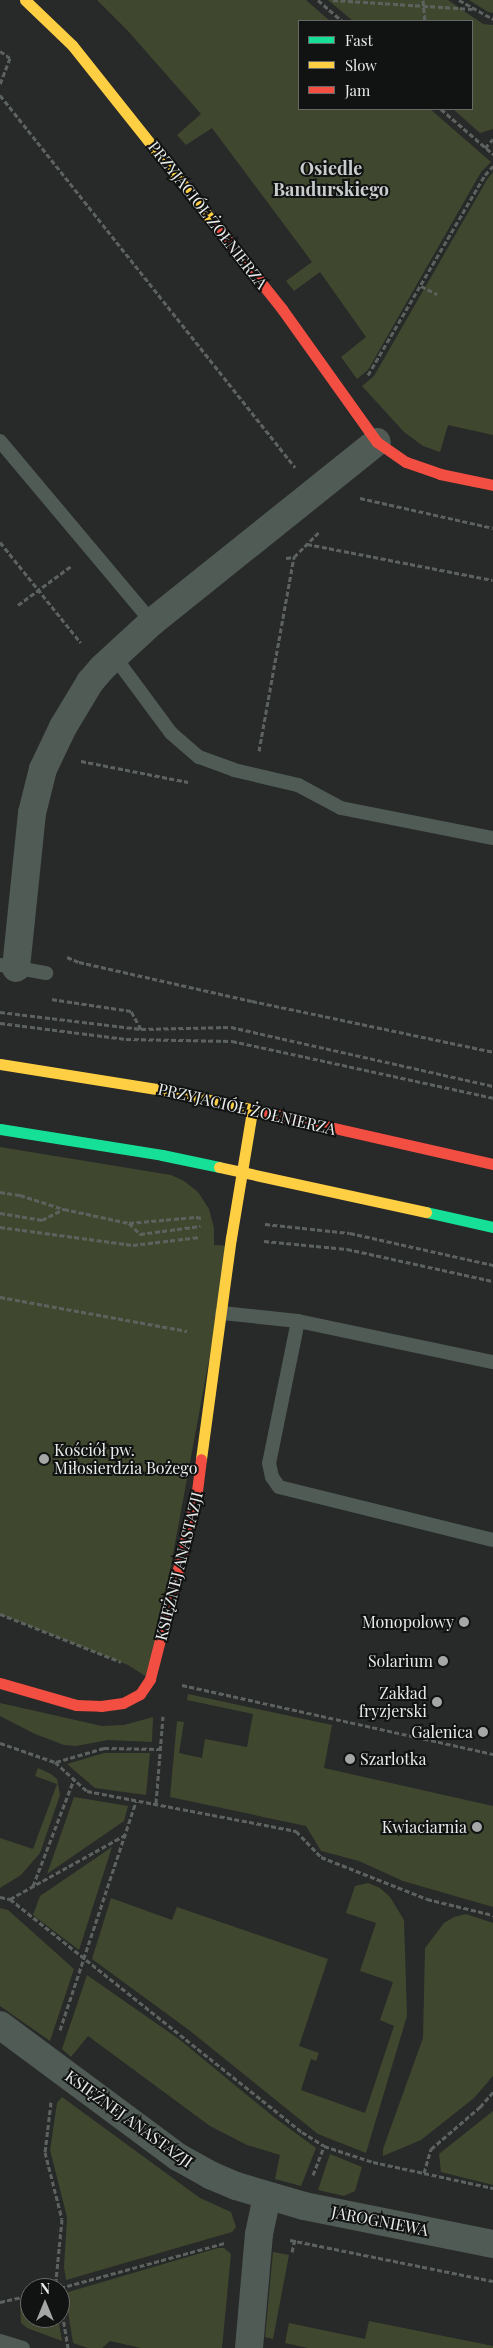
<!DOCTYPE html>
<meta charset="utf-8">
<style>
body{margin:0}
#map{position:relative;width:493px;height:2348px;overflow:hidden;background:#282929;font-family:"Playfair Display",serif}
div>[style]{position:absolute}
.green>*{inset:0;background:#3f482e}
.path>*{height:3px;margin-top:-1.5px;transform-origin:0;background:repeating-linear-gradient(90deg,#5c635f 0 5px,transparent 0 7.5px)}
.lane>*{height:14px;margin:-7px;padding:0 7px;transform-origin:7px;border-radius:7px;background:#4f5b54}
.street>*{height:28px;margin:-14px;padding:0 14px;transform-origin:14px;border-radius:14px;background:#4f5b54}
.fast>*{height:11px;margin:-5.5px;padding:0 5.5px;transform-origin:5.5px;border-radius:5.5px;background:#16e098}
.slow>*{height:11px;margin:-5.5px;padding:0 5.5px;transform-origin:5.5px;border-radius:5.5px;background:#ffcf43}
.jam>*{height:11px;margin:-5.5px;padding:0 5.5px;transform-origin:5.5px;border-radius:5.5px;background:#f24e42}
.dots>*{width:14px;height:14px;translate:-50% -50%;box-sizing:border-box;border:2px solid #111212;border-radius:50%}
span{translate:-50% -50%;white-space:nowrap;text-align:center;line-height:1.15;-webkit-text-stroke:4px #111212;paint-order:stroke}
.street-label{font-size:16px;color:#e9ebeb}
.poi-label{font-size:16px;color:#e9ebeb}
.left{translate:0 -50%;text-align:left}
.right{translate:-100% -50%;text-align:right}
.neighbourhood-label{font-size:18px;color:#c9cdcd;font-weight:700}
.legend{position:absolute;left:298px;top:20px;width:175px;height:90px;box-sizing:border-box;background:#111212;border:1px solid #676969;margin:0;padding:6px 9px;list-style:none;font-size:15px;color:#e9ebeb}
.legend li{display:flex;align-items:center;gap:10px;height:25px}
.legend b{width:25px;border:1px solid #676969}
.north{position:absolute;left:20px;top:2278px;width:50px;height:50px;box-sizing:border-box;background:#111212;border:1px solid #676969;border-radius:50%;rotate:0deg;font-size:14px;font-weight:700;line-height:20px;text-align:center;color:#e9ebeb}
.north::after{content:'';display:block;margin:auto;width:18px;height:22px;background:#a5a7a7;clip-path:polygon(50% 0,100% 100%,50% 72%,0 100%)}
</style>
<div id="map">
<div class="green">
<i style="clip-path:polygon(97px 0,306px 0,330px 21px,299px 21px,299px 109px,430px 109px,491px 162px,481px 172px,368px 370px,357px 379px,341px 357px,366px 337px,320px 272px,294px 291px,286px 281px,312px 262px,212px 128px,186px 145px,177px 135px,201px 114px,128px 31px)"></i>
<i style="clip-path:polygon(328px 0,448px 0,483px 24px,493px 25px,493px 129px,480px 133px,453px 109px,472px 109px,472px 21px,353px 21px)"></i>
<i style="clip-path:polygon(469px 0,493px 0,493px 13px,488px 12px)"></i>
<i style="clip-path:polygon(493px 172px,493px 435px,448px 425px,440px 452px,423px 446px,404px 432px,362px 386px,374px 376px,488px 178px)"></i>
<i style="clip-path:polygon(0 1147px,171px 1175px,184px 1181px,198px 1192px,209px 1209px,214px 1228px,214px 1245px,230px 1246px,150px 1679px,128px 1665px,0 1614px)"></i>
<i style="clip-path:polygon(188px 1694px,332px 1725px,324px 1768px,493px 1806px,493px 1907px,403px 1881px,359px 1861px,321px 1851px,306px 1826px,170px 1797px,177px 1721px,184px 1722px,179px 1753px,202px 1758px,205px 1739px,247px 1747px,253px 1714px,187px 1700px)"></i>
<i style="clip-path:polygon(0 1703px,102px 1726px,124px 1725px,153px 1717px,152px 1742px,108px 1740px,76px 1746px,64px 1745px,35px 1734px,0 1716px)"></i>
<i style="clip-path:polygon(104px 1753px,150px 1753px,146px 1795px,95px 1788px,67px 1764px)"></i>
<i style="clip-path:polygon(38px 1768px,51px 1774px,57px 1779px,60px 1795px,40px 1853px,21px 1875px,0 1888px,0 1838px,33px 1849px,57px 1784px,35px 1776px)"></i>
<i style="clip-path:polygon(74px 1797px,128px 1806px,124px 1821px,47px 1874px)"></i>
<i style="clip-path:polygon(112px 1847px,79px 1950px,33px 1915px,40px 1896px)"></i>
<i style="clip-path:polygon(368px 1883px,380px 1888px,390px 1897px,404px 1920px,407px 2016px,366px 2153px,318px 2134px,189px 2030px,92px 1959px,111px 1898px,172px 1920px,177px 1907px,328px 1959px,299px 2046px,319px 2053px,316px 2061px,311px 2059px,301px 2090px,365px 2113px,394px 2026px,380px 2020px,393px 1982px,360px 1971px,376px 1923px,346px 1913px,355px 1886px)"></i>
<i style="clip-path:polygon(0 1908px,8px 1910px,74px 1969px,50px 2041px,0 2006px)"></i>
<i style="clip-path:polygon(466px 1914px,493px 1923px,493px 2076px,474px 2098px,421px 2140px,383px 2156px,383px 2149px,423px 2038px,425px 1948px,444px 1923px,454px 1917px)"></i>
<i style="clip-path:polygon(87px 1975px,180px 2040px,275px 2118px,316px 2148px,301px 2186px,275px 2179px,280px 2155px,247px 2145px,210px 2126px,88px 2036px,71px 2057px,62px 2049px)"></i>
<i style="clip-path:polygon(62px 2097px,200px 2198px,231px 2212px,236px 2227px,232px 2232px,66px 2280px,64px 2267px,67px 2217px,50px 2150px,57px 2103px)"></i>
<i style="clip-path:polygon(493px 2111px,493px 2185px,441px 2172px,439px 2154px)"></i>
<i style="clip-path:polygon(330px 2154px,362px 2167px,355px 2191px,344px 2196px,318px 2190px)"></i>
<i style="clip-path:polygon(218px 2248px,224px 2248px,231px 2254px,222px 2348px,141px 2348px,110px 2341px,102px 2348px,88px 2348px,73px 2343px,65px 2293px)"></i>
<i style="clip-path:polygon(273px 2252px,289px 2255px,273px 2339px,265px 2337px)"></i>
<i style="clip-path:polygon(30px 2301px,30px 2318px,58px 2318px,62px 2341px,27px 2328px,21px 2323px,20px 2303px)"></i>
<i style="clip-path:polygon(369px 2321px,493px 2346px,493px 2348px,308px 2348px,285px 2343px,289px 2323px,365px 2339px)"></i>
</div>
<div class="path">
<i style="left:318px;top:0;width:32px;rotate:41deg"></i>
<i style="left:333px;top:0;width:140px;rotate:3.7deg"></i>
<i style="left:423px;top:0;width:21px;rotate:85deg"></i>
<i style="left:459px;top:0;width:39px;rotate:29deg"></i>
<i style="left:0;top:51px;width:12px;rotate:35deg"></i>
<i style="left:10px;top:58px;width:28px;rotate:111deg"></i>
<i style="left:0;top:95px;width:475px;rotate:51.6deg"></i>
<i style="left:441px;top:109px;width:69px;rotate:40.9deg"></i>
<i style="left:485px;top:148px;width:12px;rotate:-48deg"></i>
<i style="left:421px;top:286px;width:18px;rotate:27deg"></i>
<i style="left:368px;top:375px;width:232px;rotate:-59.7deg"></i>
<i style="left:485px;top:175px;width:12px;rotate:-48deg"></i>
<i style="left:360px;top:498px;width:136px;rotate:12.7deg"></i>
<i style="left:0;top:542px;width:129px;rotate:51.3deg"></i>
<i style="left:307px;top:544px;width:189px;rotate:11deg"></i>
<i style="left:286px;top:558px;width:8px;rotate:-7deg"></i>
<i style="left:294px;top:557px;width:35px;rotate:-45deg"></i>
<i style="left:18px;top:605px;width:66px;rotate:-36.3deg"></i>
<i style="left:259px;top:751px;width:197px;rotate:-79.8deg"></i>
<i style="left:81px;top:761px;width:109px;rotate:11.1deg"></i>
<i style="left:67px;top:957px;width:13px;rotate:23deg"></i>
<i style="left:79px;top:962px;width:177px;rotate:12.7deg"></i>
<i style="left:252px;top:1001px;width:246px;rotate:11.9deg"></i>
<i style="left:0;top:1012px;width:142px;rotate:6.9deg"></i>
<i style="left:141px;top:1029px;width:21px;rotate:-119deg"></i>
<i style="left:131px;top:1011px;width:81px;rotate:-171.5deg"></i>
<i style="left:0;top:1023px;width:127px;rotate:7.2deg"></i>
<i style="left:126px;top:1039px;width:106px;rotate:1.1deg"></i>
<i style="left:232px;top:1041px;width:267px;rotate:12.3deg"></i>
<i style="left:141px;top:1029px;width:90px;rotate:-1.3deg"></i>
<i style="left:231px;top:1027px;width:269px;rotate:12.7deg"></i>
<i style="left:0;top:1192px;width:20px;rotate:9deg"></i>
<i style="left:20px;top:1195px;width:45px;rotate:18deg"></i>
<i style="left:0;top:1213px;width:43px;rotate:9.5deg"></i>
<i style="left:42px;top:1220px;width:25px;rotate:-27deg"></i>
<i style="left:64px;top:1209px;width:66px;rotate:12.2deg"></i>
<i style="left:129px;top:1223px;width:16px;rotate:45deg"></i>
<i style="left:140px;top:1234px;width:61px;rotate:-7.6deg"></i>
<i style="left:129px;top:1223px;width:67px;rotate:-5.1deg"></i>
<i style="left:196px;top:1217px;width:6px;rotate:9deg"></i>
<i style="left:265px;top:1224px;width:85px;rotate:6deg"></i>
<i style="left:350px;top:1233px;width:147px;rotate:12.6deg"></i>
<i style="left:0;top:1227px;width:134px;rotate:7.7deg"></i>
<i style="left:133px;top:1245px;width:67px;rotate:-6.8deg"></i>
<i style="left:264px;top:1241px;width:83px;rotate:5.5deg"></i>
<i style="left:347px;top:1249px;width:149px;rotate:12.4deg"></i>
<i style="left:0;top:1297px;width:190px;rotate:10.3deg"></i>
<i style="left:0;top:1614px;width:130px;rotate:21.6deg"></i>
<i style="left:182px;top:1685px;width:319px;rotate:12.5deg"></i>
<i style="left:0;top:1743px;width:58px;rotate:19.1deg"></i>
<i style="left:55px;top:1762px;width:43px;rotate:42.2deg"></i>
<i style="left:87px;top:1791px;width:213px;rotate:10.8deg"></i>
<i style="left:296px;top:1831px;width:36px;rotate:46deg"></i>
<i style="left:321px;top:1857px;width:114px;rotate:21.6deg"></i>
<i style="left:427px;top:1899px;width:68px;rotate:13.6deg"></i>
<i style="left:56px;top:1762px;width:50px;rotate:-16.3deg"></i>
<i style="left:104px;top:1748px;width:57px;rotate:1deg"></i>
<i style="left:156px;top:1803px;width:87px;rotate:-85.4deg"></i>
<i style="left:33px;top:1886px;width:115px;rotate:-69deg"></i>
<i style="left:0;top:1897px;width:10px;rotate:11deg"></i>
<i style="left:10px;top:1899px;width:374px;rotate:38.6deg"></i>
<i style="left:302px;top:2132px;width:26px;rotate:32deg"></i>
<i style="left:324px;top:2146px;width:52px;rotate:18.1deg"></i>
<i style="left:373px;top:2162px;width:123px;rotate:12.2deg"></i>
<i style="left:10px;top:1899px;width:134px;rotate:-29.1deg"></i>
<i style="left:60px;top:2030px;width:241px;rotate:-71.6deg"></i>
<i style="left:51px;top:2102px;width:50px;rotate:96.8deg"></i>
<i style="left:45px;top:2152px;width:69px;rotate:75.8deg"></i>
<i style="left:62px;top:2219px;width:61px;rotate:95.6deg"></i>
<i style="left:56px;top:2280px;width:8px;rotate:76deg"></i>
<i style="left:424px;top:2173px;width:25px;rotate:-74deg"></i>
<i style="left:431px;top:2149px;width:65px;rotate:-40.6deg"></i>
<i style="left:480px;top:2107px;width:20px;rotate:-49deg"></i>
<i style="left:313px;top:2175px;width:31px;rotate:-69deg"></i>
<i style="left:290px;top:2240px;width:207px;rotate:11.4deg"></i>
<i style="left:292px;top:2252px;width:13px;rotate:-77deg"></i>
<i style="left:60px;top:2288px;width:171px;rotate:-15.3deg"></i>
<i style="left:60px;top:2299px;width:50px;rotate:80.7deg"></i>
<i style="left:0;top:2302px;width:31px;rotate:-13deg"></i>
</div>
<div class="lane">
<i style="left:0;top:441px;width:236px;rotate:50deg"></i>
<i style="left:114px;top:656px;width:96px;rotate:53.5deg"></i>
<i style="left:171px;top:733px;width:37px;rotate:41deg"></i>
<i style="left:199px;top:757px;width:37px;rotate:20deg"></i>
<i style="left:234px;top:770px;width:66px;rotate:13.2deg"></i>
<i style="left:298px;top:785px;width:49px;rotate:28.1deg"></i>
<i style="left:341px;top:808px;width:155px;rotate:11.2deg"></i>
<i style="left:0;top:965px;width:47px;rotate:9.9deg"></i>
<i style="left:222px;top:1313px;width:76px;rotate:6deg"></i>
<i style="left:298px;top:1321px;width:199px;rotate:11.9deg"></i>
<i style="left:298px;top:1321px;width:145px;rotate:101.5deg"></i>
<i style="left:269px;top:1463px;width:14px;rotate:78deg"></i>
<i style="left:272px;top:1477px;width:12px;rotate:55deg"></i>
<i style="left:279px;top:1487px;width:220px;rotate:13.9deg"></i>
<i style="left:0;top:2341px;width:24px;rotate:17deg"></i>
</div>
<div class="street">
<i style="left:16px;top:968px;width:156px;rotate:-84.1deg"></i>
<i style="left:32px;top:813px;width:45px;rotate:-76deg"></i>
<i style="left:43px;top:769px;width:47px;rotate:-64.5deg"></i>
<i style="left:63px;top:727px;width:52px;rotate:-59deg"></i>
<i style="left:90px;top:682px;width:18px;rotate:-49deg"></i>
<i style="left:102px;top:668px;width:68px;rotate:-42.6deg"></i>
<i style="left:152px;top:622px;width:288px;rotate:-38.7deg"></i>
<i style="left:0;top:2025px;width:222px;rotate:36.6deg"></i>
<i style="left:178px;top:2157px;width:37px;rotate:29deg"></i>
<i style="left:210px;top:2175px;width:28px;rotate:23deg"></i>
<i style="left:236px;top:2186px;width:71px;rotate:16.4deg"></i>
<i style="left:304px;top:2206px;width:193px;rotate:11.4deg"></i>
<i style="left:249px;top:2348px;width:114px;rotate:-85deg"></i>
<i style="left:259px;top:2234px;width:39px;rotate:-78deg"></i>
</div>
<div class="fast">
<i style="left:0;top:1129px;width:164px;rotate:9.1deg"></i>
<i style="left:162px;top:1155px;width:58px;rotate:11.9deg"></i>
<i style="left:426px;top:1212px;width:69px;rotate:12.6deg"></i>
</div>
<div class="slow">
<i style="left:25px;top:0;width:65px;rotate:43.8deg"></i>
<i style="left:72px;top:45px;width:233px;rotate:51.5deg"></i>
<i style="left:0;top:1064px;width:171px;rotate:9.1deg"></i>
<i style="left:169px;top:1091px;width:101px;rotate:12.5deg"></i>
<i style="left:219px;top:1167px;width:212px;rotate:12.3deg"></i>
<i style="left:201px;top:1459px;width:223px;rotate:-82.3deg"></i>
<i style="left:231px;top:1238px;width:129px;rotate:-80.6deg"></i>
</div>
<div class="jam">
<i style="left:217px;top:227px;width:105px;rotate:51.6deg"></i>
<i style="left:282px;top:309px;width:163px;rotate:54.5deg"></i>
<i style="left:377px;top:442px;width:35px;rotate:35deg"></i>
<i style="left:406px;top:462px;width:36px;rotate:19deg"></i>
<i style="left:440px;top:474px;width:54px;rotate:11.7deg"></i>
<i style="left:268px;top:1113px;width:231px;rotate:12.8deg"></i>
<i style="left:0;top:1683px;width:79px;rotate:16.1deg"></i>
<i style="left:76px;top:1705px;width:25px;rotate:2deg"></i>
<i style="left:101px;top:1706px;width:22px;rotate:-8deg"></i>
<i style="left:123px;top:1703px;width:19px;rotate:-28deg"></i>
<i style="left:140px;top:1694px;width:18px;rotate:-56deg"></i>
<i style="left:150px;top:1679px;width:186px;rotate:-75.7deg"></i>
<i style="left:196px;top:1499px;width:40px;rotate:-82.9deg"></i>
</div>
<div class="dots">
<i style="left:44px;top:1459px;background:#a5a7a7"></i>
<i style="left:464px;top:1622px;background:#a5a7a7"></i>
<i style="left:443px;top:1661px;background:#a5a7a7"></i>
<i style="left:437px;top:1702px;background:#a5a7a7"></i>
<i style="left:483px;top:1732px;background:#a5a7a7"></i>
<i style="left:350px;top:1759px;background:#a5a7a7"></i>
<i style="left:477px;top:1827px;background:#a5a7a7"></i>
</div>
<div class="street-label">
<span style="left:208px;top:215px;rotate:52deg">PRZYJACIÓŁ ŻOŁNIERZA</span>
<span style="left:247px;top:1109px;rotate:13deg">PRZYJACIÓŁ ŻOŁNIERZA</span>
<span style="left:179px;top:1566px;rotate:-76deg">KSIĘŻNEJ ANASTAZJI</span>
<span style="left:129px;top:2119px;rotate:36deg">KSIĘŻNEJ ANASTAZJI</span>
<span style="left:380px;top:2221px;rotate:11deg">JAROGNIEWA</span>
</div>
<div class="poi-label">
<span class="left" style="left:54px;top:1459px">Kościół pw.<br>Miłosierdzia Bożego</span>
<span class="right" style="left:454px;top:1622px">Monopolowy</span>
<span class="right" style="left:433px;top:1661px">Solarium</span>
<span class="right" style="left:427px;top:1702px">Zakład<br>fryzjerski</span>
<span class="right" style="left:473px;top:1732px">Galenica</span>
<span class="left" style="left:360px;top:1759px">Szarlotka</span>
<span class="right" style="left:467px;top:1827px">Kwiaciarnia</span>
</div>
<div class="neighbourhood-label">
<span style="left:331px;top:179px">Osiedle<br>Bandurskiego</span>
</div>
<ul class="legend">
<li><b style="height:6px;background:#16e098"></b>Fast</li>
<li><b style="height:6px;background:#ffcf43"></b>Slow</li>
<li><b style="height:6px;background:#f24e42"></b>Jam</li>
</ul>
<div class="north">N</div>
</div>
